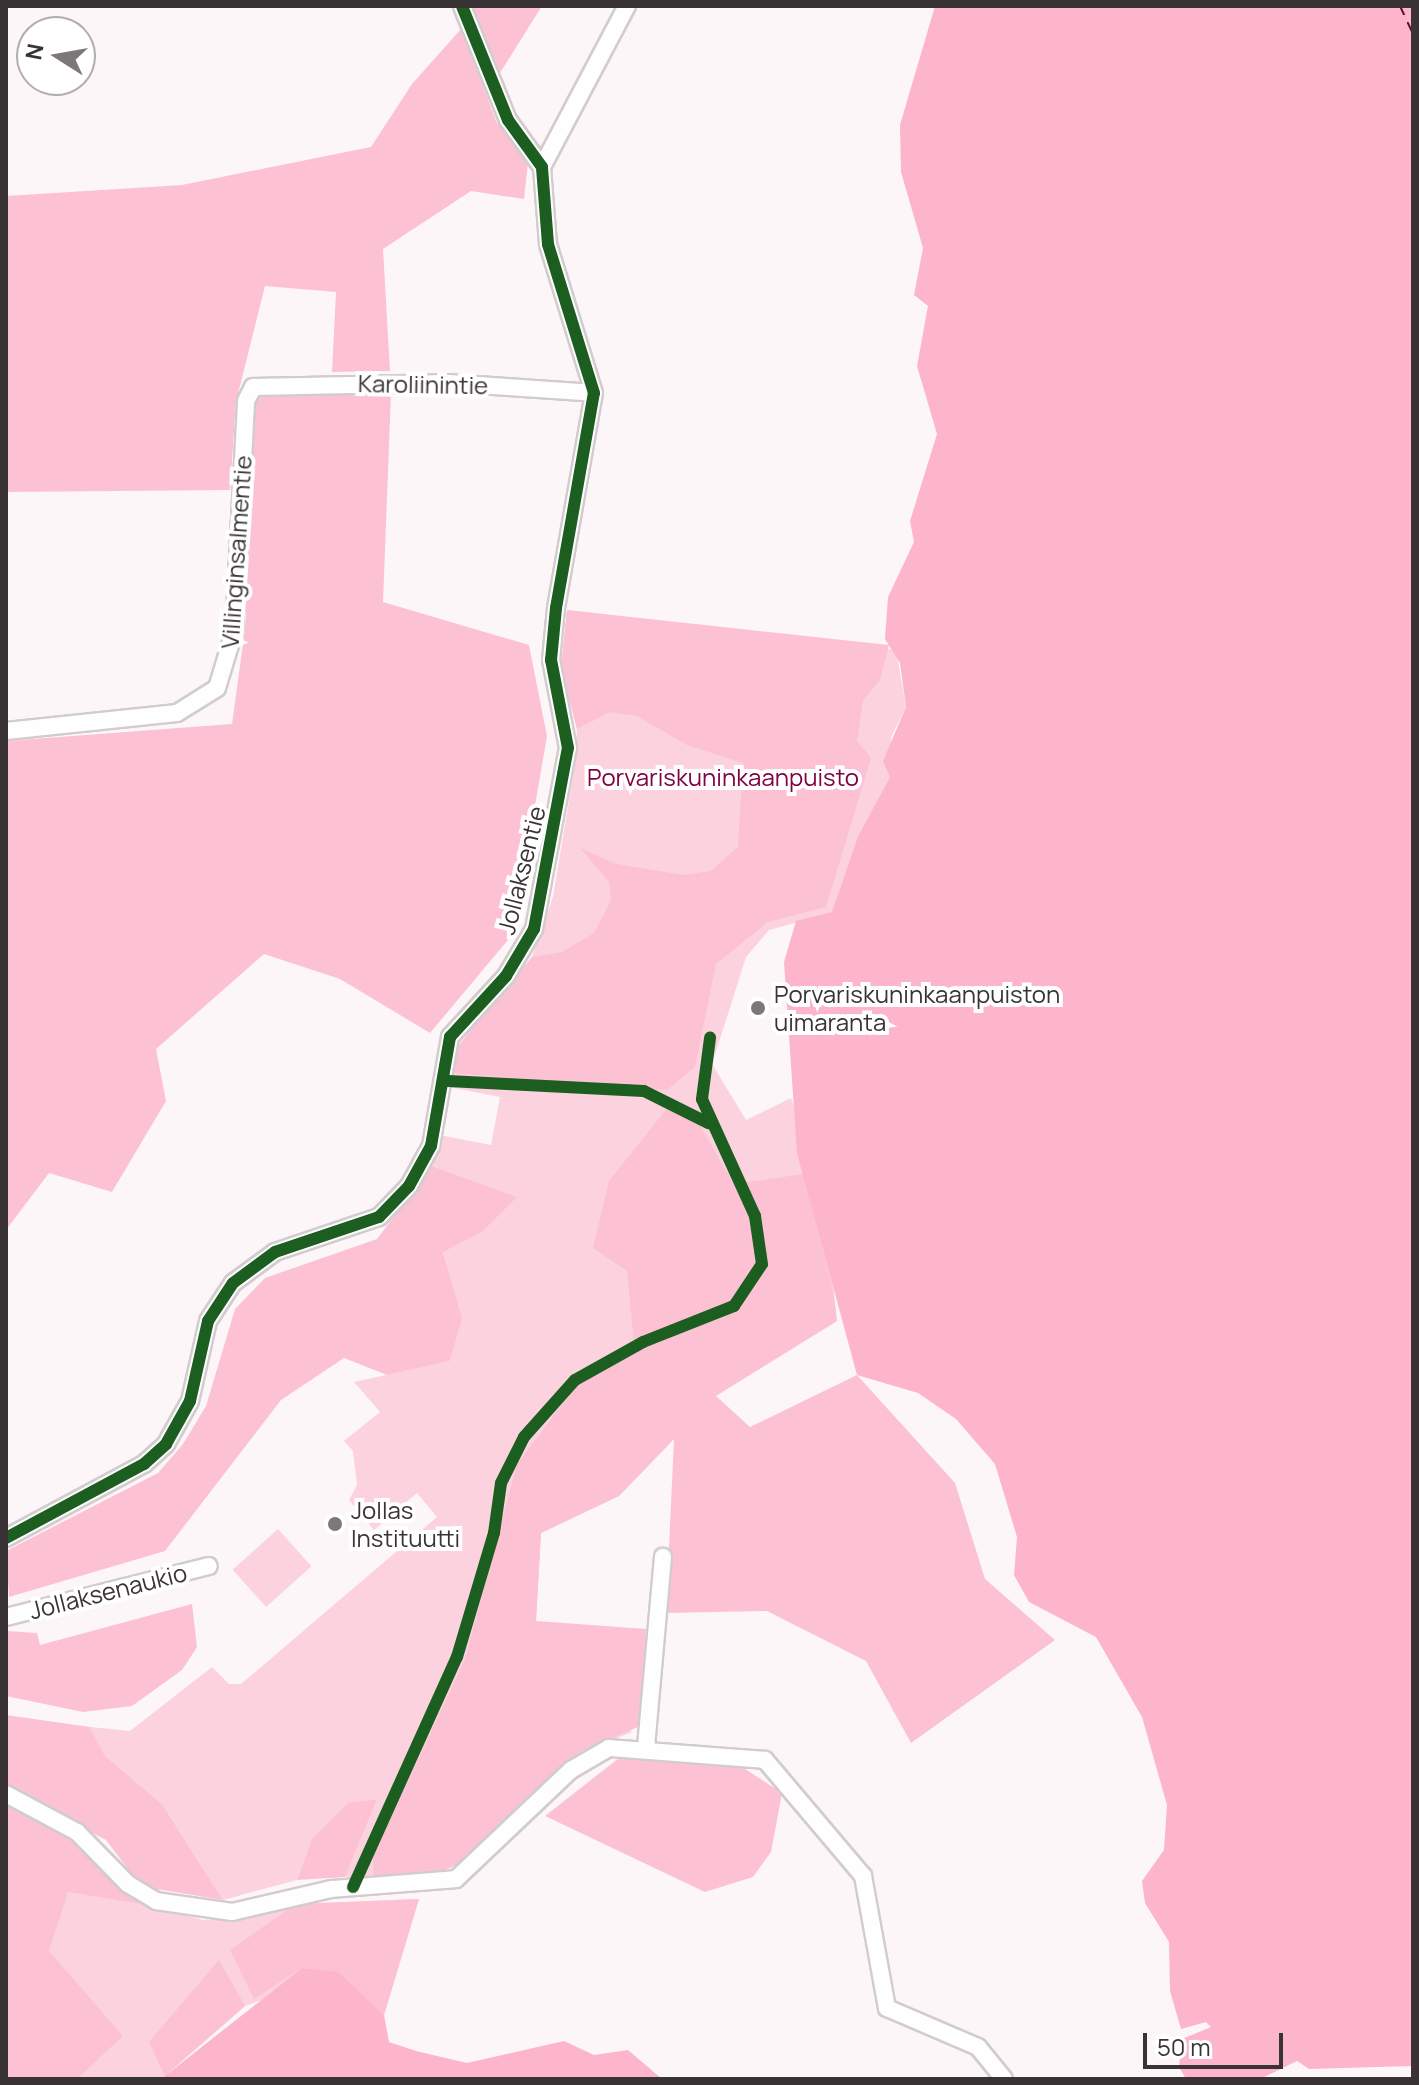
<!DOCTYPE html>
<style>
body{margin:0}
#map{position:relative;width:1419px;height:2085px;overflow:hidden;background:#fcf6f8;font-family:Manrope,sans-serif}
div>[style]{position:absolute}
.green>*{inset:0;background:#fbd2de;transform-origin:0 0}
.forest>*{inset:0;background:#fcc2d4}
.water>*{inset:0;background:#fdb5cb}
.ferry>*{height:2px;margin-top:-1px;transform-origin:0;background:repeating-linear-gradient(90deg,#640a33 0 10px,transparent 0 18px)}
.roads{filter:drop-shadow(2px 0 #d2ccce) drop-shadow(-2px 0 #d2ccce) drop-shadow(0 2px #d2ccce) drop-shadow(0 -2px #d2ccce)}
.minor>*{height:16px;margin:-8px;padding:0 8px;transform-origin:8px;border-radius:8px;background:#fffefe}
.cycleway>*{height:12px;margin:-6px;padding:0 6px;transform-origin:6px;border-radius:6px;background:#1b5e20}
.dots>*{width:22px;height:22px;translate:-50% -50%;box-sizing:border-box;border:4px solid #fff;border-radius:50%}
span{translate:-50% -50%;white-space:nowrap;text-align:center;line-height:1.15;-webkit-text-stroke:8px #fff;paint-order:stroke}
.street-label{font-size:24px;color:#3a3335}
.park-label{font-size:24px;color:#800441}
.poi-label{font-size:24px;color:#3a3335}
.left{translate:0 -50%;text-align:left}
.frame{position:absolute;inset:0;border:8px solid #3a3335;pointer-events:none}
.north{position:absolute;left:16px;top:16px;width:80px;height:80px;box-sizing:border-box;background:#fff;border:2px solid #b0adae;border-radius:50%;rotate:281deg;font-size:22px;font-weight:700;line-height:32px;text-align:center;color:#3a3335}
.north::after{content:'';display:block;margin:auto;width:28px;height:36px;background:#7e7779;clip-path:polygon(50% 0,100% 100%,50% 72%,0 100%)}
.scale{position:absolute;left:1143px;top:2033px;width:140px;height:36px;box-sizing:border-box;border:4px solid #3a3335;border-top:0;padding-left:10px;font-size:24px;line-height:28px;white-space:nowrap;color:#3a3335;-webkit-text-stroke:6px #fff;paint-order:stroke}
</style>
<div id="map">
<div class="green">
<i style="clip-path:polygon(567px 610px,896px 650px,906px 707px,891px 737px,890px 777px,858px 836px,832px 913px,769px 930px,746px 957px,712px 1064px,746px 1120px,791px 1098px,824px 1196px,837px 1321px,719px 1392px,619px 1496px,541px 1533px,536px 1621px,632px 1732px,578px 1753px,504px 1828px,432px 1876px,345px 1877px,376px 1799px,347px 1804px,312px 1839px,297px 1880px,223px 1900px,162px 1804px,105px 1756px,90px 1727px,130px 1731px,212px 1667px,229px 1684px,241px 1684px,437px 1517px,417px 1493px,374px 1530px,349px 1500px,357px 1485px,353px 1451px,344px 1441px,380px 1412px,354px 1382px,450px 1361px,461px 1318px,443px 1251px,516px 1197px,432px 1166px,439px 1135px,491px 1145px,500px 1097px,449px 1087px,458px 1046px,532px 957px,553px 897px,576px 759px,577px 729px,561px 667px)"></i>
<i style="left:278px;top:1529px;width:50px;height:61px;rotate:48deg"></i>
<i style="clip-path:polygon(44px 1817px,149px 1905px,203px 1920px,254px 1917px,296px 1904px,419px 1899px,384px 2015px,339px 1972px,245px 2006px,161px 2079px,6px 2079px)"></i>
</div>
<div class="forest">
<i style="clip-path:polygon(469px 6px,542px 6px,495px 81px)"></i>
<i style="clip-path:polygon(461px 29px,497px 123px,528px 163px,524px 199px,471px 191px,383px 249px,390px 371px,332px 372px,336px 292px,265px 286px,236px 402px,230px 490px,6px 492px,6px 196px,182px 185px,371px 147px,412px 84px)"></i>
<i style="clip-path:polygon(263px 392px,391px 392px,383px 602px,529px 645px,547px 736px,513px 934px,430px 1033px,340px 979px,264px 954px,156px 1049px,166px 1101px,112px 1192px,49px 1173px,6px 1230px,6px 741px,232px 724px,245px 629px,255px 403px)"></i>
<i style="clip-path:polygon(567px 610px,889px 645px,880px 680px,863px 701px,857px 741px,871px 758px,826px 907px,768px 922px,716px 964px,695px 1067px,667px 1090px,450px 1073px,458px 1046px,532px 957px,562px 952px,594px 933px,611px 900px,609px 882px,580px 848px,616px 864px,684px 875px,711px 871px,738px 847px,743px 763px,687px 745px,637px 716px,610px 712px,577px 729px,561px 667px)"></i>
<i style="clip-path:polygon(668px 1107px,699px 1124px,734px 1184px,804px 1174px,833px 1290px,837px 1321px,716px 1396px,750px 1427px,857px 1375px,955px 1483px,985px 1579px,1055px 1640px,911px 1743px,866px 1661px,767px 1611px,666px 1613px,674px 1439px,619px 1496px,541px 1533px,536px 1621px,646px 1629px,640px 1726px,578px 1753px,463px 1862px,432px 1876px,374px 1878px,373px 1857px,465px 1659px,517px 1464px,576px 1386px,635px 1353px,627px 1271px,593px 1248px,609px 1181px)"></i>
<i style="clip-path:polygon(432px 1166px,517px 1197px,483px 1231px,443px 1252px,462px 1318px,450px 1361px,387px 1375px,344px 1358px,281px 1400px,165px 1551px,9px 1597px,6px 1551px,158px 1473px,183px 1444px,206px 1406px,235px 1309px,265px 1278px,377px 1239px)"></i>
<i style="clip-path:polygon(192px 1604px,197px 1647px,182px 1670px,132px 1706px,83px 1712px,6px 1696px,6px 1631px,37px 1633px,40px 1645px)"></i>
<i style="clip-path:polygon(6px 1715px,90px 1727px,105px 1756px,162px 1804px,223px 1900px,156px 1889px,134px 1877px,106px 1840px,6px 1788px)"></i>
<i style="clip-path:polygon(641px 1756px,736px 1763px,782px 1793px,771px 1852px,753px 1877px,705px 1892px,545px 1816px,619px 1758px)"></i>
<i style="clip-path:polygon(377px 1799px,345px 1877px,297px 1880px,312px 1839px,348px 1803px)"></i>
<i style="clip-path:polygon(6px 1803px,44px 1817px,149px 1905px,68px 1892px,49px 1951px,123px 2036px,77px 2079px,6px 2079px)"></i>
<i style="clip-path:polygon(419px 1899px,384px 2015px,339px 1972px,302px 1968px,254px 1999px,230px 1950px,296px 1904px)"></i>
<i style="clip-path:polygon(219px 1960px,245px 2006px,165px 2076px,149px 2042px)"></i>
</div>
<div class="water">
<i style="clip-path:polygon(935px 6px,1413px 6px,1412px 2066px,1309px 2069px,1297px 2061px,1260px 2079px,1186px 2079px,1179px 2067px,1182px 2039px,1211px 2027px,1206px 2022px,1181px 2029px,1170px 1991px,1169px 1942px,1145px 1903px,1142px 1881px,1164px 1850px,1167px 1805px,1142px 1717px,1096px 1637px,1029px 1602px,1014px 1575px,1017px 1537px,995px 1464px,956px 1419px,918px 1393px,857px 1375px,797px 1153px,784px 962px,796px 921px,832px 912px,858px 836px,890px 777px,883px 761px,906px 707px,900px 663px,885px 639px,888px 597px,914px 542px,910px 521px,937px 434px,917px 366px,928px 306px,914px 295px,923px 248px,901px 172px,900px 125px)"></i>
<i style="clip-path:polygon(302px 1968px,339px 1972px,384px 2015px,389px 2042px,416px 2051px,467px 2063px,564px 2041px,594px 2055px,628px 2050px,662px 2079px,161px 2079px)"></i>
</div>
<div class="ferry">
<i style="left:1400px;top:6px;width:31px;rotate:65deg"></i>
</div>
<div class="roads">
<div class="minor">
<i style="left:542px;top:167px;width:182px;rotate:-62.2deg"></i>
<i style="left:6px;top:731px;width:172px;rotate:-6deg"></i>
<i style="left:177px;top:713px;width:47px;rotate:-32deg"></i>
<i style="left:217px;top:688px;width:59px;rotate:-73.1deg"></i>
<i style="left:234px;top:632px;width:231px;rotate:-87deg"></i>
<i style="left:246px;top:401px;width:16px;rotate:-63deg"></i>
<i style="left:253px;top:387px;width:196px;rotate:-1.2deg"></i>
<i style="left:449px;top:383px;width:145px;rotate:3.9deg"></i>
<i style="left:6px;top:1538px;width:157px;rotate:-28.2deg"></i>
<i style="left:144px;top:1464px;width:30px;rotate:-42deg"></i>
<i style="left:166px;top:1444px;width:49px;rotate:-60.8deg"></i>
<i style="left:190px;top:1401px;width:82px;rotate:-77.3deg"></i>
<i style="left:208px;top:1321px;width:45px;rotate:-56.7deg"></i>
<i style="left:233px;top:1283px;width:52px;rotate:-36.4deg"></i>
<i style="left:275px;top:1252px;width:110px;rotate:-18.6deg"></i>
<i style="left:379px;top:1217px;width:43px;rotate:-45.9deg"></i>
<i style="left:409px;top:1186px;width:46px;rotate:-61.2deg"></i>
<i style="left:431px;top:1146px;width:111px;rotate:-80.1deg"></i>
<i style="left:450px;top:1037px;width:83px;rotate:-47.4deg"></i>
<i style="left:506px;top:976px;width:55px;rotate:-59.2deg"></i>
<i style="left:534px;top:929px;width:184px;rotate:-79.4deg"></i>
<i style="left:568px;top:748px;width:90px;rotate:-100.9deg"></i>
<i style="left:551px;top:660px;width:52px;rotate:-84.5deg"></i>
<i style="left:556px;top:608px;width:218px;rotate:-80deg"></i>
<i style="left:594px;top:393px;width:156px;rotate:-107.2deg"></i>
<i style="left:548px;top:244px;width:77px;rotate:-94.5deg"></i>
<i style="left:542px;top:167px;width:58px;rotate:-125.9deg"></i>
<i style="left:508px;top:120px;width:123px;rotate:-112deg"></i>
<i style="left:6px;top:1617px;width:209px;rotate:-14.1deg"></i>
<i style="left:646px;top:1747px;width:191px;rotate:-84.9deg"></i>
<i style="left:6px;top:1794px;width:81px;rotate:28.2deg"></i>
<i style="left:77px;top:1832px;width:73px;rotate:45.6deg"></i>
<i style="left:128px;top:1884px;width:33px;rotate:31deg"></i>
<i style="left:156px;top:1901px;width:77px;rotate:8.2deg"></i>
<i style="left:232px;top:1912px;width:103px;rotate:-13deg"></i>
<i style="left:332px;top:1889px;width:124px;rotate:-4.6deg"></i>
<i style="left:456px;top:1879px;width:158px;rotate:-43.5deg"></i>
<i style="left:571px;top:1770px;width:44px;rotate:-30.1deg"></i>
<i style="left:609px;top:1748px;width:156px;rotate:4.4deg"></i>
<i style="left:765px;top:1760px;width:152px;rotate:49.8deg"></i>
<i style="left:863px;top:1876px;width:134px;rotate:79.7deg"></i>
<i style="left:887px;top:2008px;width:99px;rotate:23.2deg"></i>
<i style="left:978px;top:2047px;width:41px;rotate:50.9deg"></i>
</div>
</div>
<div class="cycleway">
<i style="left:448px;top:1081px;width:196px;rotate:2.9deg"></i>
<i style="left:644px;top:1091px;width:72px;rotate:26.6deg"></i>
<i style="left:6px;top:1538px;width:157px;rotate:-28.2deg"></i>
<i style="left:144px;top:1464px;width:30px;rotate:-42deg"></i>
<i style="left:166px;top:1444px;width:49px;rotate:-60.8deg"></i>
<i style="left:190px;top:1401px;width:82px;rotate:-77.3deg"></i>
<i style="left:208px;top:1321px;width:45px;rotate:-56.7deg"></i>
<i style="left:233px;top:1283px;width:52px;rotate:-36.4deg"></i>
<i style="left:275px;top:1252px;width:110px;rotate:-18.6deg"></i>
<i style="left:379px;top:1217px;width:43px;rotate:-45.9deg"></i>
<i style="left:409px;top:1186px;width:46px;rotate:-61.2deg"></i>
<i style="left:431px;top:1146px;width:111px;rotate:-80.1deg"></i>
<i style="left:450px;top:1037px;width:83px;rotate:-47.4deg"></i>
<i style="left:506px;top:976px;width:55px;rotate:-59.2deg"></i>
<i style="left:534px;top:929px;width:184px;rotate:-79.4deg"></i>
<i style="left:568px;top:748px;width:90px;rotate:-100.9deg"></i>
<i style="left:551px;top:660px;width:52px;rotate:-84.5deg"></i>
<i style="left:556px;top:608px;width:218px;rotate:-80deg"></i>
<i style="left:594px;top:393px;width:156px;rotate:-107.2deg"></i>
<i style="left:548px;top:244px;width:77px;rotate:-94.5deg"></i>
<i style="left:542px;top:167px;width:58px;rotate:-125.9deg"></i>
<i style="left:508px;top:120px;width:123px;rotate:-112deg"></i>
<i style="left:353px;top:1887px;width:252px;rotate:-65.7deg"></i>
<i style="left:457px;top:1657px;width:129px;rotate:-73.4deg"></i>
<i style="left:494px;top:1533px;width:50px;rotate:-82deg"></i>
<i style="left:501px;top:1483px;width:51px;rotate:-63.4deg"></i>
<i style="left:524px;top:1437px;width:76px;rotate:-48.2deg"></i>
<i style="left:575px;top:1380px;width:78px;rotate:-29.2deg"></i>
<i style="left:643px;top:1342px;width:98px;rotate:-21.6deg"></i>
<i style="left:734px;top:1306px;width:50px;rotate:-56.3deg"></i>
<i style="left:762px;top:1264px;width:49px;rotate:-98.3deg"></i>
<i style="left:755px;top:1216px;width:128px;rotate:-114.4deg"></i>
<i style="left:702px;top:1099px;width:62px;rotate:-82.5deg"></i>
</div>
<div class="dots">
<i style="left:758px;top:1008px;background:#7e7779"></i>
<i style="left:335px;top:1524px;background:#7e7779"></i>
</div>
<div class="street-label">
<span style="left:423px;top:384px;rotate:1deg">Karoliinintie</span>
<span style="left:236px;top:552px;rotate:-86deg">Villinginsalmentie</span>
<span style="left:521px;top:870px;rotate:-76deg">Jollaksentie</span>
<span style="left:108px;top:1591px;rotate:-14deg">Jollaksenaukio</span>
</div>
<div class="park-label">
<span style="left:723px;top:777px">Porvariskuninkaanpuisto</span>
</div>
<div class="poi-label">
<span class="left" style="left:774px;top:1008px">Porvariskuninkaanpuiston<br>uimaranta</span>
<span class="left" style="left:351px;top:1524px">Jollas<br>Instituutti</span>
</div>
<div class="frame"></div>
<div class="north">N</div>
<div class="scale">50 m</div>
</div>
